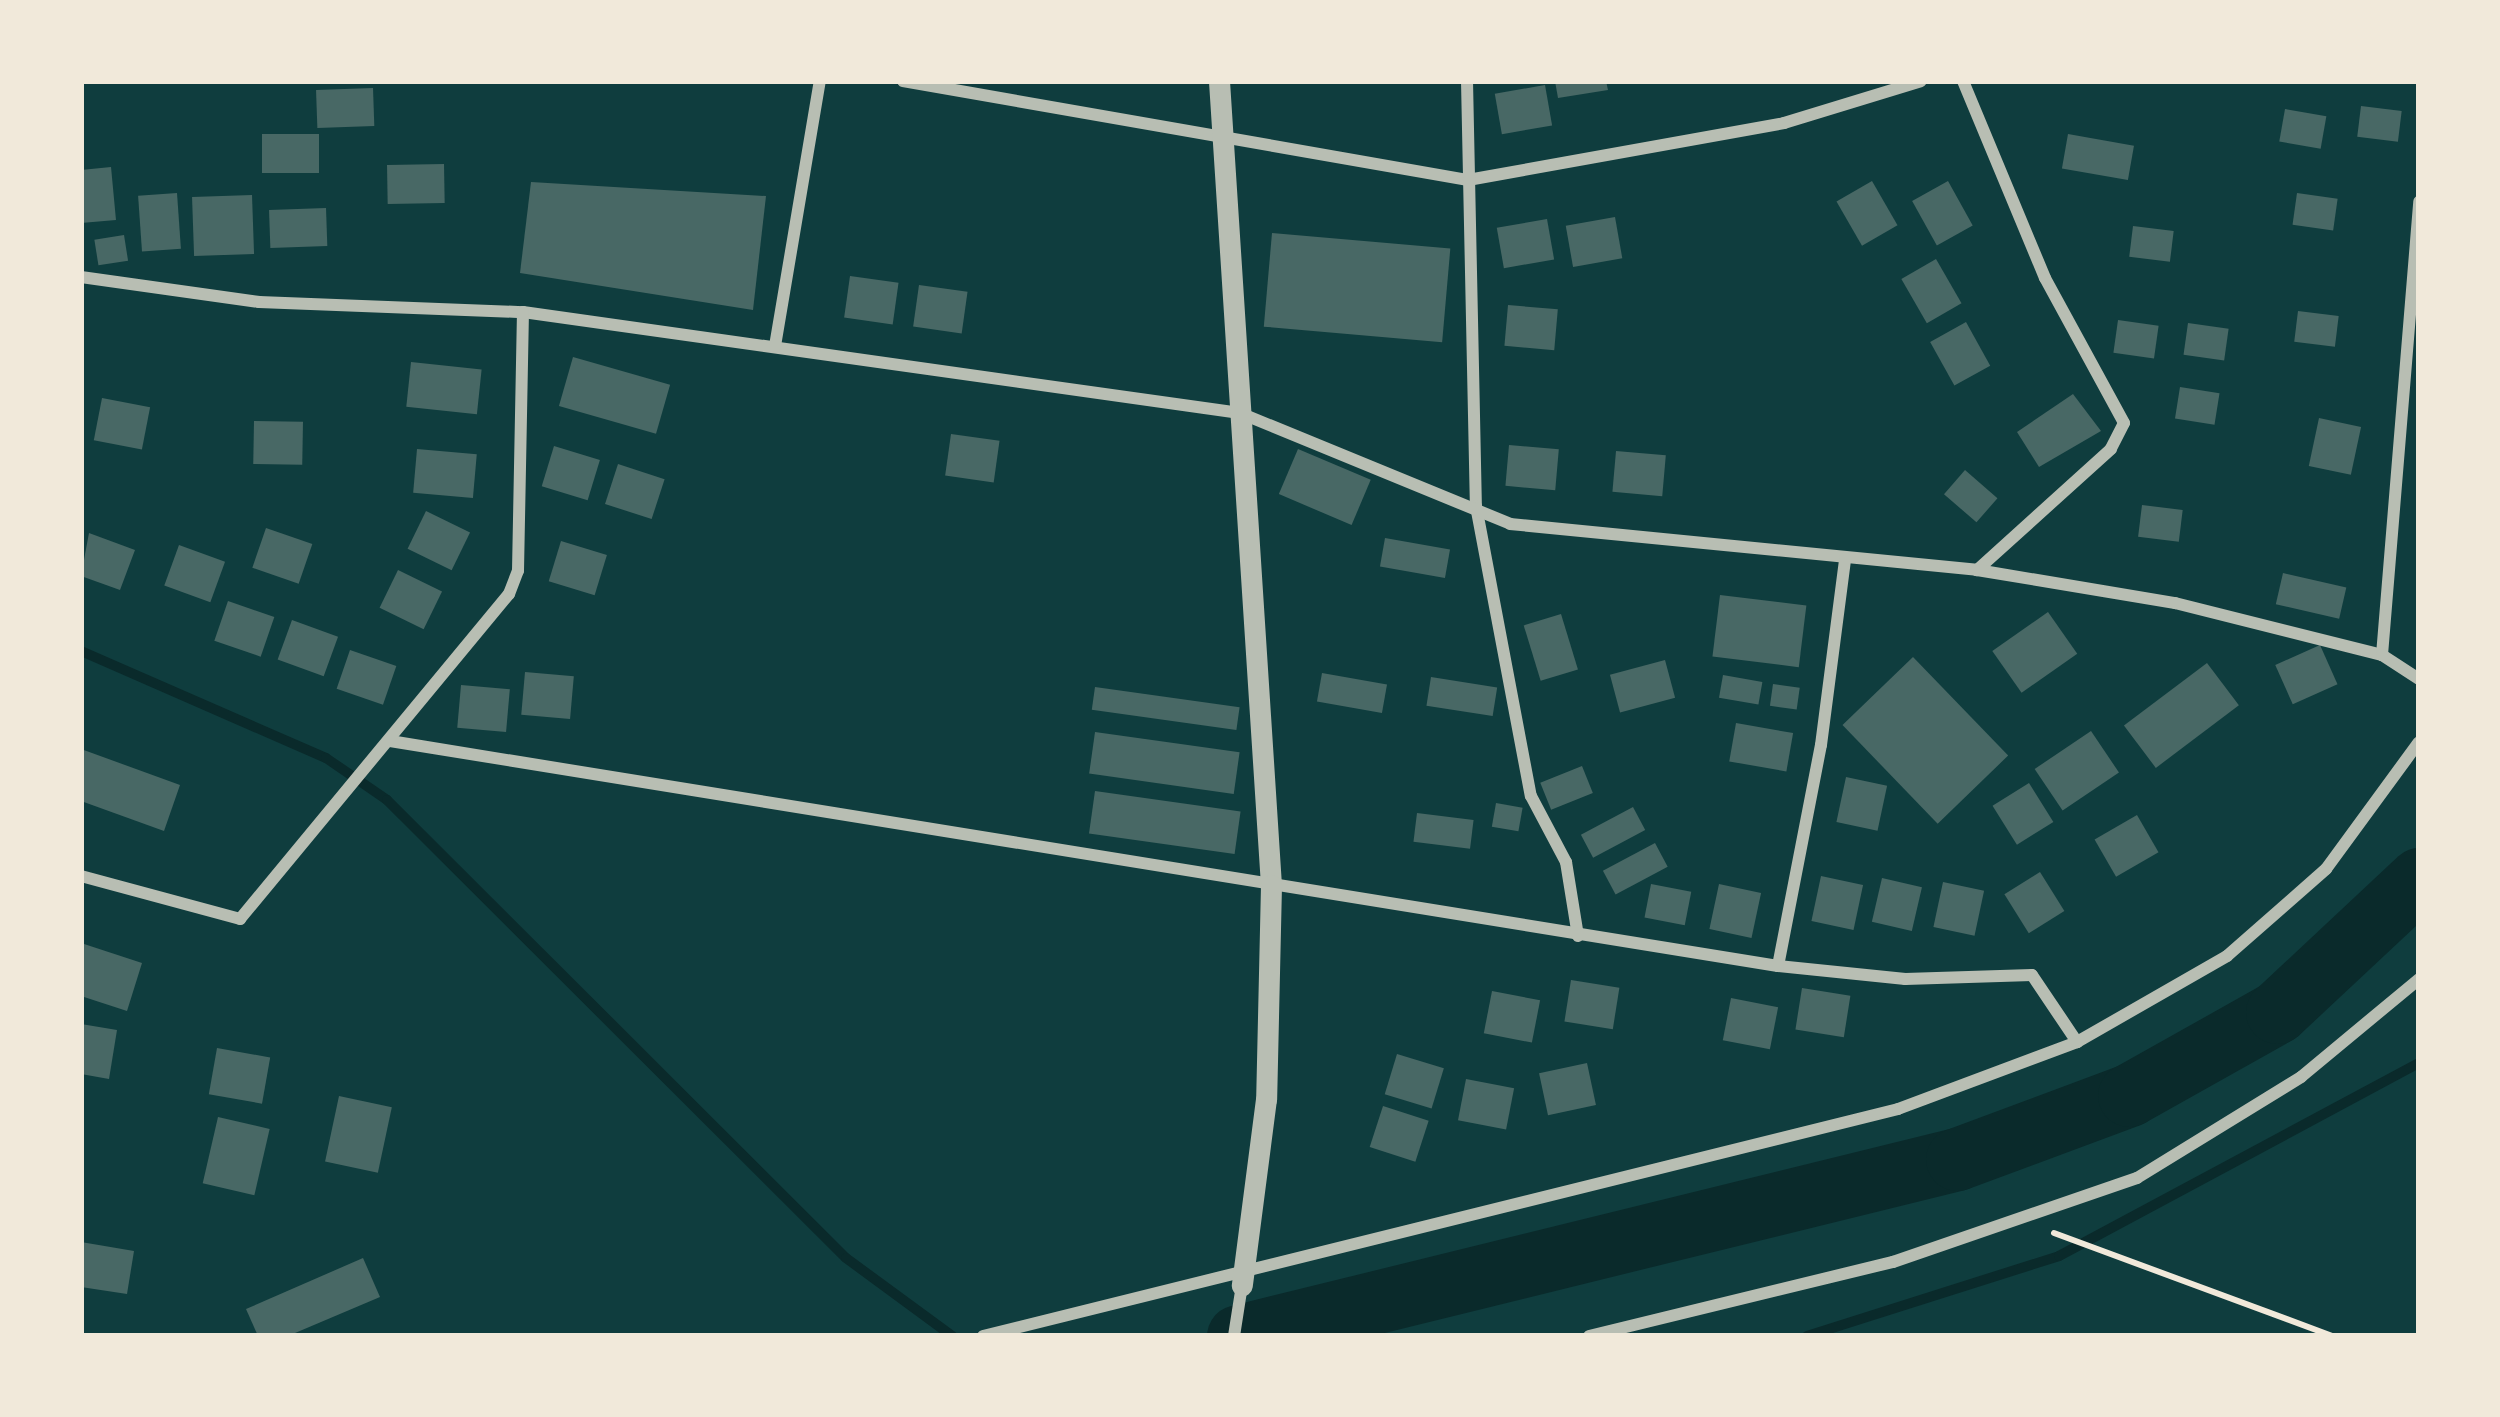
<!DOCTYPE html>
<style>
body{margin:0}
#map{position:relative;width:2500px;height:1417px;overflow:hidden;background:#0f3d3e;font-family:"Nunito Sans",sans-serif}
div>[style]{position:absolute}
.stream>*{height:10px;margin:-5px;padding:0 5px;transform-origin:5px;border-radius:5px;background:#0a2a2b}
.river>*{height:63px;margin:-31.5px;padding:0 31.5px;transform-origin:31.5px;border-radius:31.5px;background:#0a2a2b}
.building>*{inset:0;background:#486865;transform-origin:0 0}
.path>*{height:6px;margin:-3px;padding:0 3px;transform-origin:3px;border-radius:3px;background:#f1e9da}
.minor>*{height:12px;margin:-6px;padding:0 6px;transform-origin:6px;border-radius:6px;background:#b8beb3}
.tertiary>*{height:21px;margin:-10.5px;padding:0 10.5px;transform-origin:10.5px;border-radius:10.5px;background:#b8beb3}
span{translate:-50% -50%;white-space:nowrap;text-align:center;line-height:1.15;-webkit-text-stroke:9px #f1e9da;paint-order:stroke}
.frame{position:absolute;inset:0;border:84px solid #f1e9da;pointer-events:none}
</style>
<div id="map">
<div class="stream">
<i style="left:81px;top:651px;width:267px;rotate:23.6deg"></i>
<i style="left:326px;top:758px;width:74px;rotate:34.5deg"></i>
<i style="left:387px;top:800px;width:648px;rotate:44.94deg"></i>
<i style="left:846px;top:1258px;width:132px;rotate:36.3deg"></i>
<i style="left:1807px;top:1336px;width:264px;rotate:-17.6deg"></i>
<i style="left:2059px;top:1256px;width:408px;rotate:-28.2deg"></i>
</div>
<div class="river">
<i style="left:1238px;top:1336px;width:740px;rotate:-13.83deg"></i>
<i style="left:1957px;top:1159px;width:184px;rotate:-20.4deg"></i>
<i style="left:2129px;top:1095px;width:170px;rotate:-29.3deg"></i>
<i style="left:2277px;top:1012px;width:195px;rotate:-43.1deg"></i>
</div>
<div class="building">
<i style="clip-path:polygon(1555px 81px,1606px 81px,1608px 90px,1558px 98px)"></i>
<i style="left:1545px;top:85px;width:41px;height:51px;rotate:80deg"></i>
<i style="left:373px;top:88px;width:38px;height:57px;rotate:88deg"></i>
<i style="left:2361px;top:106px;width:41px;height:31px;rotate:7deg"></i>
<i style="left:2285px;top:109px;width:42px;height:33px;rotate:10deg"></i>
<i style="left:319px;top:134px;width:39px;height:57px;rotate:90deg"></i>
<i style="left:2068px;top:134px;width:67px;height:35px;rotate:10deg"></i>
<i style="left:444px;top:164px;width:39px;height:57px;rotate:89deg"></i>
<i style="clip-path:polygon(111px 167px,116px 220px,81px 223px,81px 170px)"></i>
<i style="left:1872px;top:181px;width:51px;height:41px;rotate:60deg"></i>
<i style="left:1948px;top:181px;width:51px;height:41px;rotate:61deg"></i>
<i style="clip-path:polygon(531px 182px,766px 196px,753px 310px,520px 273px)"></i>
<i style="left:177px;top:193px;width:56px;height:39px;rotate:86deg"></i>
<i style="left:2297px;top:193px;width:41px;height:32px;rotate:8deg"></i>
<i style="left:252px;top:195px;width:59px;height:60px;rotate:88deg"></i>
<i style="left:326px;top:208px;width:38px;height:57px;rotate:88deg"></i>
<i style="left:1615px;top:217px;width:42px;height:50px;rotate:80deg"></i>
<i style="left:1547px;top:219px;width:41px;height:51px;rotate:80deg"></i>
<i style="left:2133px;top:226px;width:41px;height:31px;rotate:7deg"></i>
<i style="left:1272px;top:233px;width:179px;height:94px;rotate:5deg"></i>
<i style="left:124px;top:235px;width:26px;height:30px;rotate:81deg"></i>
<i style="left:1936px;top:259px;width:51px;height:40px;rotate:60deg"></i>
<i style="left:850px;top:276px;width:49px;height:42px;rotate:8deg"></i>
<i style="left:919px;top:285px;width:49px;height:42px;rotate:8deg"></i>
<i style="left:1508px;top:305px;width:50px;height:41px;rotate:5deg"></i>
<i style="left:2298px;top:311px;width:41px;height:31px;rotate:7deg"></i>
<i style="left:2118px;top:320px;width:41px;height:33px;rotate:8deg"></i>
<i style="left:1966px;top:322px;width:50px;height:41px;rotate:61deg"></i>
<i style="left:2188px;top:323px;width:41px;height:32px;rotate:8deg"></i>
<i style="left:573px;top:357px;width:101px;height:51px;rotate:16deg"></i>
<i style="left:411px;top:362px;width:71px;height:45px;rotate:6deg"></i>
<i style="left:2180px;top:387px;width:40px;height:32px;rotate:9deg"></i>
<i style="clip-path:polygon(2073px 394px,2101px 431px,2039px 467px,2017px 432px)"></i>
<i style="left:102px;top:398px;width:49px;height:43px;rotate:11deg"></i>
<i style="left:2319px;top:418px;width:43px;height:49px;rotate:12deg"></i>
<i style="left:254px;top:421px;width:49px;height:43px;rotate:1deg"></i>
<i style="left:951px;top:434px;width:49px;height:42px;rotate:8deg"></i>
<i style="left:1509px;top:445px;width:50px;height:41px;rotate:5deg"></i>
<i style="left:554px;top:446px;width:48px;height:42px;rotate:17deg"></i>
<i style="left:417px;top:449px;width:60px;height:44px;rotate:5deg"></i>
<i style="left:1298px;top:449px;width:79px;height:49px;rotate:23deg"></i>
<i style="left:1616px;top:451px;width:50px;height:41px;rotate:5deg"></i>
<i style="left:618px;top:464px;width:49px;height:42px;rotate:18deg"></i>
<i style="left:1965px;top:470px;width:43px;height:32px;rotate:41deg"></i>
<i style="left:2142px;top:505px;width:41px;height:32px;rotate:7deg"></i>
<i style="left:426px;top:511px;width:49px;height:42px;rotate:26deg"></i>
<i style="left:266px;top:528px;width:49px;height:42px;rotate:19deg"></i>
<i style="clip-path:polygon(89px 533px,135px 550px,120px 590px,81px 576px)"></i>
<i style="left:1385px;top:538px;width:66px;height:29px;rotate:10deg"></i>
<i style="left:561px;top:541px;width:48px;height:42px;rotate:17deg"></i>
<i style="left:179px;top:545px;width:49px;height:43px;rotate:20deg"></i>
<i style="left:398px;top:570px;width:49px;height:42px;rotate:26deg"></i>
<i style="left:2283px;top:573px;width:65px;height:32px;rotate:13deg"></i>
<i style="left:1720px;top:595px;width:87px;height:62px;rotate:7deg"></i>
<i style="left:228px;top:601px;width:49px;height:42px;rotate:19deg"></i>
<i style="left:2048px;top:612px;width:51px;height:68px;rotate:55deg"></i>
<i style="left:1561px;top:614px;width:58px;height:39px;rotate:73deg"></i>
<i style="left:292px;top:620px;width:49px;height:42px;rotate:20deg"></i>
<i style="left:2320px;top:645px;width:43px;height:49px;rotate:66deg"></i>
<i style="left:350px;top:650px;width:49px;height:41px;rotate:19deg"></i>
<i style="left:1913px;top:657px;width:137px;height:98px;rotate:46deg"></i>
<i style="left:1665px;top:660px;width:39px;height:57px;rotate:75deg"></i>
<i style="left:2207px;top:663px;width:53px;height:104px;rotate:53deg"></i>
<i style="left:525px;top:672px;width:49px;height:43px;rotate:5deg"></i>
<i style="left:1322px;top:673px;width:66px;height:29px;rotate:10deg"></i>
<i style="left:1723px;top:675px;width:40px;height:23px;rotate:10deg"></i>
<i style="left:1431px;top:677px;width:67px;height:29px;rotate:9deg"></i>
<i style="left:1773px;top:684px;width:27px;height:22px;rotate:8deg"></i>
<i style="left:461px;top:685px;width:49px;height:43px;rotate:5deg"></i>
<i style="left:1095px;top:687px;width:146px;height:23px;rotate:8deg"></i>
<i style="left:1736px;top:723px;width:58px;height:39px;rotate:10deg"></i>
<i style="left:2091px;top:731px;width:50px;height:68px;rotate:56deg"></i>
<i style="left:1095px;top:732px;width:146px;height:42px;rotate:8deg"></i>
<i style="clip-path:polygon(81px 749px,180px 785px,164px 831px,81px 801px)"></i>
<i style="left:1582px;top:766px;width:29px;height:45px;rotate:68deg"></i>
<i style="left:1846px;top:777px;width:42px;height:46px;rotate:12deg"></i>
<i style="left:2029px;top:783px;width:46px;height:43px;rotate:58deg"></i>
<i style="left:1095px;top:791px;width:147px;height:43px;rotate:8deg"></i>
<i style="left:1496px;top:803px;width:27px;height:24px;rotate:10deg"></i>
<i style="left:1633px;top:807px;width:26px;height:59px;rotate:62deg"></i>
<i style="left:1417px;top:813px;width:57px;height:29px;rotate:7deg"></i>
<i style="left:2137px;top:815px;width:43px;height:49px;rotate:60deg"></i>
<i style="left:1655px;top:843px;width:27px;height:59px;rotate:62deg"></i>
<i style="left:2040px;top:872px;width:46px;height:42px;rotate:58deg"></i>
<i style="left:1821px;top:876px;width:43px;height:46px;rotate:12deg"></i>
<i style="left:1882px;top:878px;width:41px;height:45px;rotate:13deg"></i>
<i style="left:1943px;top:882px;width:42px;height:46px;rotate:12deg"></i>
<i style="left:1651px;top:884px;width:41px;height:34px;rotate:11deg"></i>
<i style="left:1719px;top:884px;width:43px;height:46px;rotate:12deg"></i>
<i style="clip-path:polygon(81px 943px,142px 963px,127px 1011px,81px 996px)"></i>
<i style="left:1571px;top:980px;width:49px;height:42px;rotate:9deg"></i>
<i style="left:1802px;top:988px;width:49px;height:42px;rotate:9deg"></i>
<i style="left:1492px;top:991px;width:49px;height:43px;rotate:11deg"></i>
<i style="left:1731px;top:998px;width:48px;height:43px;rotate:11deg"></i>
<i style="clip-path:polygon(81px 1024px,117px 1030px,109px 1079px,81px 1074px)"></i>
<i style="left:217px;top:1048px;width:54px;height:47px;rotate:10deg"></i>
<i style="left:1397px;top:1054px;width:49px;height:42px;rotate:17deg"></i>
<i style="left:1587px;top:1063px;width:43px;height:49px;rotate:78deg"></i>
<i style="left:1466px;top:1079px;width:49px;height:42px;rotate:11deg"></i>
<i style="left:339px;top:1096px;width:54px;height:67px;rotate:12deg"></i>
<i style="left:1383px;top:1106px;width:48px;height:43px;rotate:18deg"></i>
<i style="left:218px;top:1117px;width:53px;height:68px;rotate:13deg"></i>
<i style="clip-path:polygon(81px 1242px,134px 1251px,127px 1294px,81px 1287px)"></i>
<i style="clip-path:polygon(363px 1258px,380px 1297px,288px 1336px,258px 1336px,246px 1309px)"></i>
</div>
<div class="path">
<i style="left:2054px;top:1233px;width:296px;rotate:20.3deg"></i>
</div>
<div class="minor">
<i style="left:903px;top:81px;width:574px;rotate:9.94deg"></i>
<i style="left:1468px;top:180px;width:321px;rotate:-10.2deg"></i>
<i style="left:1784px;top:123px;width:143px;rotate:-17deg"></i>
<i style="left:1467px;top:81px;width:425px;rotate:88.8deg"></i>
<i style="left:1476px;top:506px;width:295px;rotate:79.3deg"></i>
<i style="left:1531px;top:796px;width:75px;rotate:62.1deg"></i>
<i style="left:1566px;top:862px;width:75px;rotate:80.8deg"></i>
<i style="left:1963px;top:81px;width:213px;rotate:67.4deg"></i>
<i style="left:2045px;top:278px;width:165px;rotate:61.4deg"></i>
<i style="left:2124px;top:423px;width:29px;rotate:117deg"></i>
<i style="left:2111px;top:449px;width:181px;rotate:137.9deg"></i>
<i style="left:81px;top:277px;width:180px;rotate:8deg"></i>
<i style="left:259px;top:302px;width:264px;rotate:2.2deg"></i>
<i style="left:523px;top:312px;width:724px;rotate:8.02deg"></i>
<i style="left:1240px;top:413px;width:292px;rotate:22.3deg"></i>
<i style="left:1510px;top:524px;width:469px;rotate:5.6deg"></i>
<i style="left:1977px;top:570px;width:201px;rotate:9.5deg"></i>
<i style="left:2175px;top:603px;width:213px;rotate:14.1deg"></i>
<i style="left:2382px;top:655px;width:455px;rotate:-85.3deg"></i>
<i style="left:775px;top:346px;width:269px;rotate:-80.4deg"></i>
<i style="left:2382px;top:655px;width:44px;rotate:33deg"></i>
<i style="left:390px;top:741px;width:1406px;rotate:9.21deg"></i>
<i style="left:1778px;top:966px;width:128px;rotate:5.8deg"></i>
<i style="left:1905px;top:979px;width:127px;rotate:-1.8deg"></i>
<i style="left:2032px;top:975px;width:81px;rotate:56.1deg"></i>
<i style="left:81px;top:876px;width:165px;rotate:15.1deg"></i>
<i style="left:240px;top:919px;width:422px;rotate:-50.4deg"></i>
<i style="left:509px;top:594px;width:25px;rotate:-69deg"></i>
<i style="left:518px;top:571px;width:259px;rotate:-88.9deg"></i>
<i style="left:1778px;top:966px;width:225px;rotate:-79deg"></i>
<i style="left:1821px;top:745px;width:188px;rotate:-82.6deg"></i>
<i style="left:983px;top:1336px;width:943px;rotate:-13.93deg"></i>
<i style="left:1898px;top:1109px;width:191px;rotate:-20.5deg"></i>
<i style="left:2077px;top:1042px;width:173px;rotate:-29.8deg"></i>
<i style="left:2227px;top:956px;width:132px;rotate:-41.3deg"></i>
<i style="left:2326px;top:869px;width:157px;rotate:-53.8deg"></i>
<i style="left:1234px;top:1336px;width:52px;rotate:-81.1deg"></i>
<i style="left:1589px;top:1336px;width:313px;rotate:-13.7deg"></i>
<i style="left:1893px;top:1262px;width:258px;rotate:-19deg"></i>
<i style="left:2137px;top:1178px;width:193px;rotate:-31.6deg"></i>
<i style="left:2301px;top:1077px;width:153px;rotate:-39.7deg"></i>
</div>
<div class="tertiary">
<i style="left:1219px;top:81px;width:806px;rotate:86.3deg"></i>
<i style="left:1271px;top:885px;width:214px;rotate:91.3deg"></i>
<i style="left:1266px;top:1099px;width:188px;rotate:97.4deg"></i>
</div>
<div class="frame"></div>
</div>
